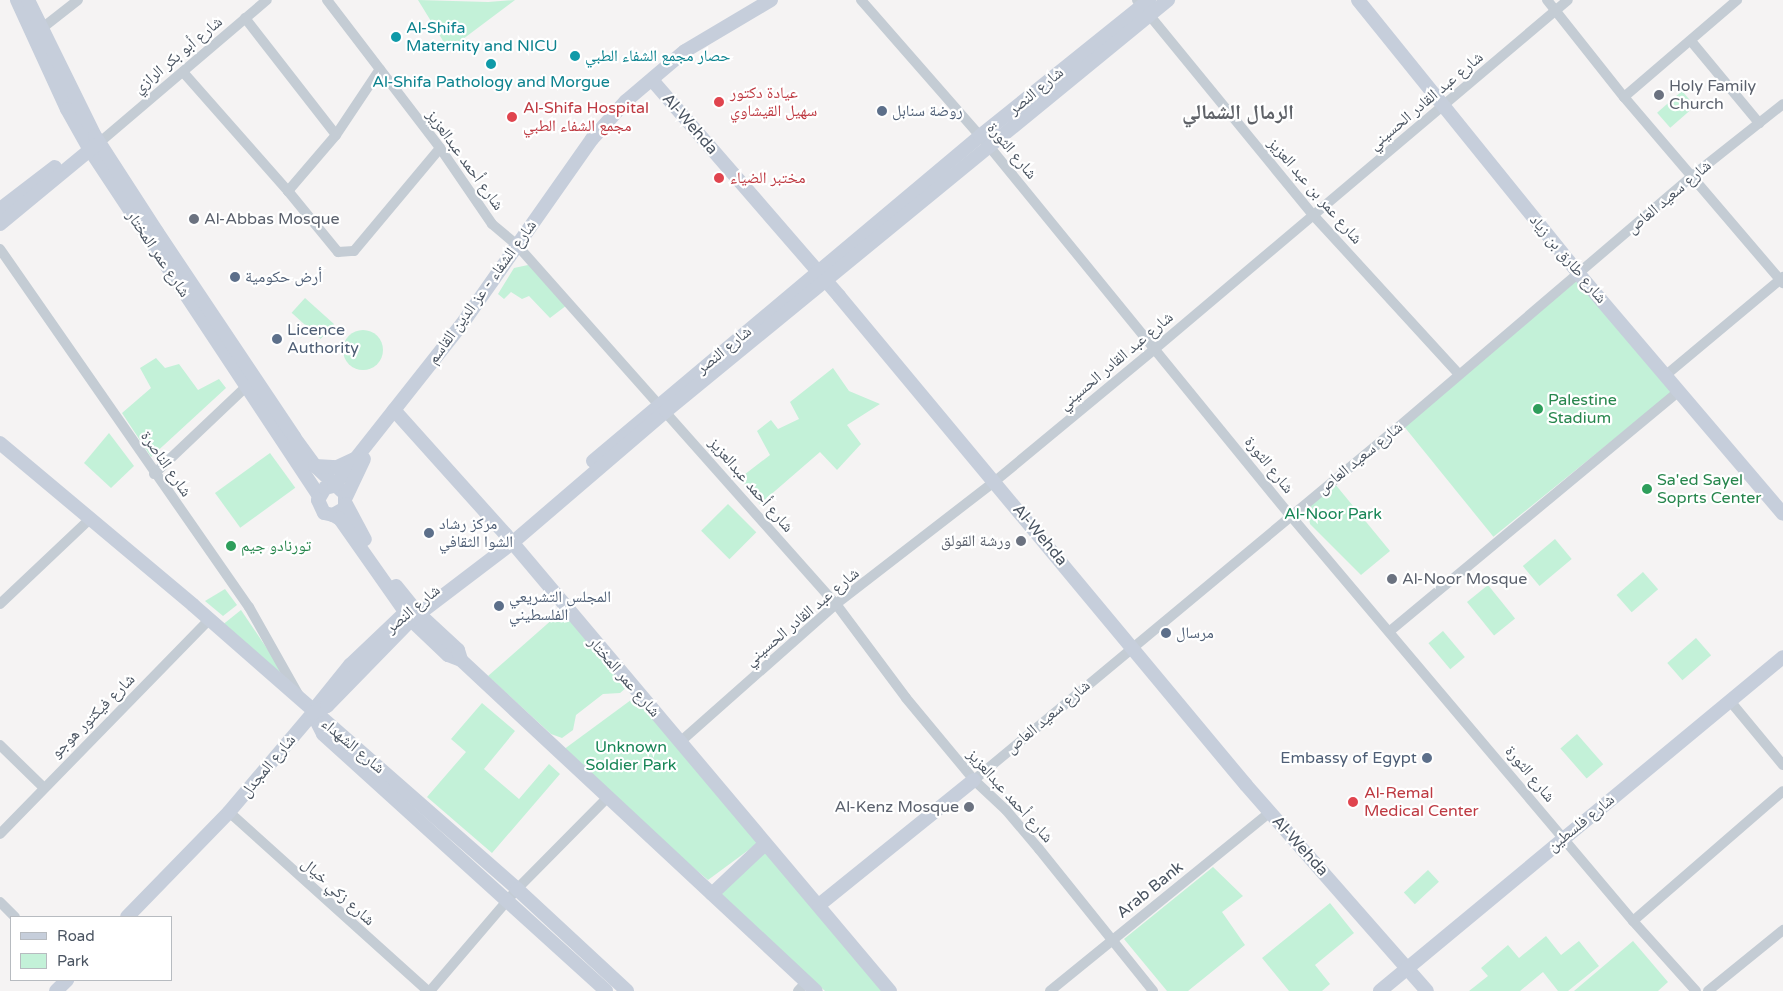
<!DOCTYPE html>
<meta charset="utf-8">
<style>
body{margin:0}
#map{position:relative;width:1783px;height:991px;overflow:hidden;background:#f5f3f3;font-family:"Varela Round","Noto Naskh Arabic",sans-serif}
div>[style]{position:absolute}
.green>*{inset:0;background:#c3f1d8;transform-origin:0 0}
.round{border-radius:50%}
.street>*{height:10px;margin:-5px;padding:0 5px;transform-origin:5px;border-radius:5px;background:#c4ccd4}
.secondary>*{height:14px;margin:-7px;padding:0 7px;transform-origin:7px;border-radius:7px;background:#c6cedb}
.dots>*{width:14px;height:14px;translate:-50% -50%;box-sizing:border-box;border:2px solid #fff;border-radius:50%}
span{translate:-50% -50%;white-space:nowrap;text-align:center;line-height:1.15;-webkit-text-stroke:4.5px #fff;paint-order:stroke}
.culture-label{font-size:16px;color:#0d838f}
.left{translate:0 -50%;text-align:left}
.street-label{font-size:16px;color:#4a5461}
.worship-label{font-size:16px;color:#5b616d}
.right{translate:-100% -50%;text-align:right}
.health-label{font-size:16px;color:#be3a42}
.service-label{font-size:16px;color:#4e5e75}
.leisure-label{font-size:16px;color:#27864d}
.park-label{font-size:16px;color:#178556}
.district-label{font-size:21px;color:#5f6268;font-weight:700}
.legend{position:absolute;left:10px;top:916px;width:162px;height:65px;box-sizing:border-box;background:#fff;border:1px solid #b7bbc0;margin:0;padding:6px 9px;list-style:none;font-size:15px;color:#4a5461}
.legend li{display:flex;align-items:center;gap:10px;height:25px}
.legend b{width:25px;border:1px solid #b7bbc0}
</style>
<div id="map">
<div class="green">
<i style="clip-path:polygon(418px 0,488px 2px,515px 0,451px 48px,445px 44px)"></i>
<i style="left:1682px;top:91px;width:20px;height:33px;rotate:49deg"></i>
<i style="clip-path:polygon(528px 265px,533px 267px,567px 305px,550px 318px,529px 296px,522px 299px,511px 292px,504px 299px,498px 294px,514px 268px)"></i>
<i style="left:1579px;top:277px;width:148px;height:230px;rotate:51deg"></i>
<i style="left:305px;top:298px;width:39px;height:20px;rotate:42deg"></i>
<i class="round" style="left:343px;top:330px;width:40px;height:40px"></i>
<i style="clip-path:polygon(156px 358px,165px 368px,179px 364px,198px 390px,219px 379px,226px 388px,151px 457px,122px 413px,151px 388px,140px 368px)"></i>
<i style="clip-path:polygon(833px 368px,849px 391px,880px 404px,847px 425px,861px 444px,837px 470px,820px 452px,760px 504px,740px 478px,770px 455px,757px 431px,771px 420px,778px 429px,799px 419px,790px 402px)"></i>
<i style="clip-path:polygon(109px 433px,134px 466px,111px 488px,84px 463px)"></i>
<i style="left:270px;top:453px;width:43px;height:68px;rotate:54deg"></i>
<i style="clip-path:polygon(1335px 484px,1390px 551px,1361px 575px,1310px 524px,1308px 514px,1308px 508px)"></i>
<i style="left:728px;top:504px;width:40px;height:38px;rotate:45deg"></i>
<i style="left:1555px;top:539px;width:26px;height:42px;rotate:50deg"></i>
<i style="left:1643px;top:572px;width:23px;height:35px;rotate:49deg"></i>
<i style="left:1488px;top:585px;width:43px;height:27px;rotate:51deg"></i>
<i style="clip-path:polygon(225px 589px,237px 605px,223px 616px,205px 601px)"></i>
<i style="clip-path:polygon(241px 610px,287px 678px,221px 626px)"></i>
<i style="clip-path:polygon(563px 610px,627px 687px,620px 693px,603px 694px,576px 715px,573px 730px,562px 738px,551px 734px,488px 676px)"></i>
<i style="left:1443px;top:631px;width:34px;height:19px;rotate:50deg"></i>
<i style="left:1696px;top:638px;width:23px;height:38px;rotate:49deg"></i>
<i style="clip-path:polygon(635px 697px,758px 843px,708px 880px,633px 817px,563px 750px)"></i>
<i style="clip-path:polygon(482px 703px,515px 731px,484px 769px,519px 799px,549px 764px,560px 774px,492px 853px,427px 797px,466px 752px,451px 739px)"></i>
<i style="left:1577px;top:734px;width:40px;height:22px;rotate:49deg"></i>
<i style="clip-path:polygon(765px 849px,885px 991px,825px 991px,718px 894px)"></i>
<i style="clip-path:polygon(1213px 867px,1243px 896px,1222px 912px,1245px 945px,1188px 991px,1167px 991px,1124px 939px)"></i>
<i style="left:1428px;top:870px;width:16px;height:33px;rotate:47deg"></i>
<i style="clip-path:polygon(1330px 903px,1354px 933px,1315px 965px,1330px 984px,1322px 991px,1289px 991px,1262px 958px)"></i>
<i style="clip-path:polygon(1546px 936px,1561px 955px,1579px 941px,1599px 966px,1568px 991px,1558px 991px,1543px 972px,1520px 991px,1469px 991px,1488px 976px,1481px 968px,1508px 945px,1519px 958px)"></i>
<i style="clip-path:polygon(1633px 941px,1668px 982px,1658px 991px,1574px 991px)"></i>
</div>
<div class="street">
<i style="left:327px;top:0;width:186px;rotate:52.6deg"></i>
<i style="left:440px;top:148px;width:92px;rotate:55.6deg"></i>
<i style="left:492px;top:224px;width:31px;rotate:40deg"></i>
<i style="left:516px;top:244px;width:482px;rotate:48.4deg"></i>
<i style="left:836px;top:604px;width:117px;rotate:53.3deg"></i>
<i style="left:906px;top:698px;width:107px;rotate:50.3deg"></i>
<i style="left:974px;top:780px;width:44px;rotate:43.2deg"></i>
<i style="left:1006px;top:810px;width:51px;rotate:49.8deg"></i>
<i style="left:1039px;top:849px;width:182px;rotate:51.2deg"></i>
<i style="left:861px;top:0;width:193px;rotate:48.8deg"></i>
<i style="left:988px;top:145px;width:478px;rotate:50.8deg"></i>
<i style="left:1290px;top:515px;width:531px;rotate:49.81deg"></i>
<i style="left:1633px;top:921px;width:94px;rotate:48deg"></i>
<i style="left:1137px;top:0;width:279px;rotate:50.7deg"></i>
<i style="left:1314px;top:216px;width:213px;rotate:47.5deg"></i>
<i style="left:1547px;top:0;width:124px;rotate:51.6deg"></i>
<i style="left:1624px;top:97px;width:245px;rotate:49.5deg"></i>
<i style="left:245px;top:18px;width:148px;rotate:52.1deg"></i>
<i style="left:336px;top:135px;width:74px;rotate:130.6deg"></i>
<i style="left:288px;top:191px;width:79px;rotate:50.7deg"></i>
<i style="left:338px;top:252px;width:16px;rotate:-4deg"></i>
<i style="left:354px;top:251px;width:134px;rotate:-50.1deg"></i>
<i style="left:41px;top:29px;width:47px;rotate:-38.1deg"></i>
<i style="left:1691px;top:41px;width:107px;rotate:50.3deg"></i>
<i style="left:183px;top:72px;width:159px;rotate:48.6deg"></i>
<i style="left:1624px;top:97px;width:149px;rotate:-40.6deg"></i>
<i style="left:336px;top:135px;width:79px;rotate:-56.3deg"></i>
<i style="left:100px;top:142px;width:219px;rotate:-40.4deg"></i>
<i style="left:0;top:249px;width:436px;rotate:55.2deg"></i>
<i style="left:249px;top:607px;width:100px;rotate:60.6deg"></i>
<i style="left:1666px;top:375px;width:153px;rotate:-39.9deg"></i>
<i style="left:154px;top:474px;width:134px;rotate:-43.5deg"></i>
<i style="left:0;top:604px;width:125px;rotate:-43.4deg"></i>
<i style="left:1390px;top:631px;width:376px;rotate:-39.7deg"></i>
<i style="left:1730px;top:701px;width:83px;rotate:50.4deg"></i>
<i style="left:680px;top:742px;width:208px;rotate:-41.5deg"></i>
<i style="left:836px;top:604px;width:200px;rotate:-37.7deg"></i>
<i style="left:994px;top:482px;width:210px;rotate:-39.6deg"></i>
<i style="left:1156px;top:348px;width:539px;rotate:-40.19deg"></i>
<i style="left:0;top:745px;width:60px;rotate:44.3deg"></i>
<i style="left:974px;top:780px;width:549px;rotate:-39.75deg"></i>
<i style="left:1396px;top:429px;width:388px;rotate:-40.5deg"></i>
<i style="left:1691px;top:177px;width:117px;rotate:-38.4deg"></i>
<i style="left:229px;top:812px;width:268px;rotate:42deg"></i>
<i style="left:0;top:834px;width:299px;rotate:-45.7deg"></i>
<i style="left:0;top:902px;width:21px;rotate:45deg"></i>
<i style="left:1633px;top:921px;width:198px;rotate:-40.9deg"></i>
<i style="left:430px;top:991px;width:134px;rotate:-49.5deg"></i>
<i style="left:517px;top:889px;width:128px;rotate:-45.3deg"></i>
<i style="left:798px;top:991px;width:12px;rotate:-48deg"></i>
<i style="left:1050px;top:991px;width:284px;rotate:-39.1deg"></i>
<i style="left:1708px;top:991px;width:97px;rotate:-39.1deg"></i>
</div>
<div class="secondary">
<i style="left:17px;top:0;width:120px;rotate:65.4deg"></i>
<i style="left:67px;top:109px;width:47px;rotate:60.7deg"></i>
<i style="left:90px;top:150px;width:415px;rotate:56.5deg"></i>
<i style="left:28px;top:0;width:152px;rotate:63.8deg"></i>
<i style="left:95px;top:136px;width:114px;rotate:57.1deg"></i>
<i style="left:157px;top:232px;width:247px;rotate:56.2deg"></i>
<i style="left:294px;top:437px;width:36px;rotate:54deg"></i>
<i style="left:315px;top:466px;width:41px;rotate:43deg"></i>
<i style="left:345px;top:494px;width:14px;rotate:90deg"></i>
<i style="left:345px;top:508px;width:14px;rotate:150deg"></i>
<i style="left:333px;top:515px;width:9px;rotate:-167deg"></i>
<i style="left:324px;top:513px;width:14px;rotate:-115deg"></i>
<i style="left:318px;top:500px;width:14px;rotate:-60deg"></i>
<i style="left:325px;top:488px;width:9px;rotate:-13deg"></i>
<i style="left:1358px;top:0;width:351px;rotate:51.1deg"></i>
<i style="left:1578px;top:273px;width:316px;rotate:49.6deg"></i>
<i style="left:652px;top:80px;width:286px;rotate:49.1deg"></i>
<i style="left:839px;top:296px;width:636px;rotate:50.23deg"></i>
<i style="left:1246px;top:785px;width:274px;rotate:48.7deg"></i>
<i style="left:0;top:209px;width:69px;rotate:-37.4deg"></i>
<i style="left:0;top:224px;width:124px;rotate:-39.5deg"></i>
<i style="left:394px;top:410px;width:168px;rotate:48.1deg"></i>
<i style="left:506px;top:535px;width:596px;rotate:49.9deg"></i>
<i style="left:0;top:443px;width:252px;rotate:40deg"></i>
<i style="left:193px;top:605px;width:431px;rotate:41.2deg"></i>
<i style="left:517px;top:889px;width:150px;rotate:42.8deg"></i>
<i style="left:593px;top:461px;width:505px;rotate:-40.02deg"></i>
<i style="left:980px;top:136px;width:217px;rotate:-38.8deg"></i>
<i style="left:315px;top:466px;width:22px;rotate:3deg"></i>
<i style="left:337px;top:467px;width:19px;rotate:-25deg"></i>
<i style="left:334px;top:486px;width:206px;rotate:-51.7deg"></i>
<i style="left:462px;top:324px;width:226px;rotate:-54.9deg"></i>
<i style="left:592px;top:139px;width:51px;rotate:-48.2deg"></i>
<i style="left:626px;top:101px;width:77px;rotate:-40.3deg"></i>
<i style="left:685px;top:51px;width:100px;rotate:-30.7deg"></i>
<i style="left:346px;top:497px;width:42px;rotate:-64.7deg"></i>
<i style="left:346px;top:504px;width:40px;rotate:62deg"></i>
<i style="left:333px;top:515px;width:8px;rotate:30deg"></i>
<i style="left:340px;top:519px;width:123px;rotate:54.9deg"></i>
<i style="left:411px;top:620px;width:51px;rotate:43.4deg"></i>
<i style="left:448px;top:655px;width:14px;rotate:21deg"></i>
<i style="left:461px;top:660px;width:485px;rotate:43deg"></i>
<i style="left:396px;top:586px;width:36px;rotate:51deg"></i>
<i style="left:419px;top:614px;width:53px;rotate:42.7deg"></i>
<i style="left:458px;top:650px;width:10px;rotate:73deg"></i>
<i style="left:317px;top:706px;width:53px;rotate:-51.2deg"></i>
<i style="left:350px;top:665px;width:79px;rotate:-43.5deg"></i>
<i style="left:314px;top:716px;width:20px;rotate:63deg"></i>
<i style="left:323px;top:734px;width:382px;rotate:42.2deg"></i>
<i style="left:712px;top:894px;width:73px;rotate:-43.3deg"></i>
<i style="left:819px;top:905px;width:199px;rotate:-38.9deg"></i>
<i style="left:127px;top:917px;width:146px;rotate:-45.8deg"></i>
<i style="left:229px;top:812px;width:130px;rotate:-49.7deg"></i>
<i style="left:313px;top:713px;width:16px;rotate:-27deg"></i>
<i style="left:327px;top:706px;width:120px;rotate:-45.7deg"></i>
<i style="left:411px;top:620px;width:127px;rotate:-37.3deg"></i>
<i style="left:512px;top:543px;width:203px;rotate:-40.6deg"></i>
<i style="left:666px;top:411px;width:649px;rotate:-39.31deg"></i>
<i style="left:56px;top:991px;width:16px;rotate:-45deg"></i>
<i style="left:1380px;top:991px;width:523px;rotate:-39.65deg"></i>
</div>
<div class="dots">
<i style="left:396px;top:37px;background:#0f9aa8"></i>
<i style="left:575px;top:56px;background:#0f9aa8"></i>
<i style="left:491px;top:64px;background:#0f9aa8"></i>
<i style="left:1659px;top:95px;background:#6b7280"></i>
<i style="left:719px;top:102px;background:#e0444e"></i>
<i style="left:882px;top:111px;background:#5c6f8a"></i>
<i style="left:512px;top:117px;background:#e0444e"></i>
<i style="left:719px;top:178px;background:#e0444e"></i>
<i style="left:194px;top:219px;background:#6b7280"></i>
<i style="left:235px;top:277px;background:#5c6f8a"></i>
<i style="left:277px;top:339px;background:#5c6f8a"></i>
<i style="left:1538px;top:409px;background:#2e9e5b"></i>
<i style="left:1647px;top:489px;background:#2e9e5b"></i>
<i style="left:429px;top:533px;background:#5c6f8a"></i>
<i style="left:1021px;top:541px;background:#6b7280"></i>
<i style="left:231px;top:546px;background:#2e9e5b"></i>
<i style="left:1392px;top:579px;background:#6b7280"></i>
<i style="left:499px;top:606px;background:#5c6f8a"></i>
<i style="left:1166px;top:633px;background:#5c6f8a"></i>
<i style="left:1427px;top:758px;background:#5c6f8a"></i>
<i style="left:1353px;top:802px;background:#e0444e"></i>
<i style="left:969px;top:807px;background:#6b7280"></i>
</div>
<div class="culture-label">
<span class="left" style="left:406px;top:37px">Al-Shifa<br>Maternity and NICU</span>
<span class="left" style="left:585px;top:56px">حصار مجمع الشفاء الطبي</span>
<span style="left:491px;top:82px">Al-Shifa Pathology and Morgue</span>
</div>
<div class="street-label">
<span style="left:178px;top:55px;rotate:-40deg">شارع أبو بكر الرازي</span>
<span style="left:1036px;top:91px;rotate:-39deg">شارع النصر</span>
<span style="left:1426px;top:101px;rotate:-40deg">شارع عبد القادر الحسيني</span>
<span style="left:690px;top:124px;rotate:49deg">Al-Wehda</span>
<span style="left:1012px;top:151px;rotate:50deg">شارع الثورة</span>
<span style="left:465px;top:160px;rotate:54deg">شارع أحمد عبدالعزيز</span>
<span style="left:1315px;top:191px;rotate:49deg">شارع عمر بن عبد العزيز</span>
<span style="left:1669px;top:197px;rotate:-40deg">شارع سعيد العاص</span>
<span style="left:158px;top:254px;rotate:56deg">شارع عمر المختار</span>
<span style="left:1568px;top:259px;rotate:50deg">شارع طارق بن زياد</span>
<span style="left:482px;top:292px;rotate:-54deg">شارع الشفاء - عز الدين القاسم</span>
<span style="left:724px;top:350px;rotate:-39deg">شارع النصر</span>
<span style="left:1116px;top:361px;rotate:-40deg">شارع عبد القادر الحسيني</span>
<span style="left:1360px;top:458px;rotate:-39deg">شارع سعيد العاص</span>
<span style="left:166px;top:464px;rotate:55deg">شارع الناصرة</span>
<span style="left:1269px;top:465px;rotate:51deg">شارع الثورة</span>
<span style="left:751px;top:485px;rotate:49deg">شارع أحمد عبدالعزيز</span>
<span style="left:1040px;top:535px;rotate:50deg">Al-Wehda</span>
<span style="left:413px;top:609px;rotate:-40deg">شارع النصر</span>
<span style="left:802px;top:617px;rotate:-40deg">شارع عبد القادر الحسيني</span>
<span style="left:624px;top:677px;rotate:49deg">شارع عمر المختار</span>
<span style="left:93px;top:716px;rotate:-45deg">شارع فيكتور هوجو</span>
<span style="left:1048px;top:717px;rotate:-40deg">شارع سعيد العاص</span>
<span style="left:353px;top:746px;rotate:40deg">شارع الشهداء</span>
<span style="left:268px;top:766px;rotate:-50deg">شارع المجدل</span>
<span style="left:1530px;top:774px;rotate:50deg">شارع الثورة</span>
<span style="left:1010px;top:796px;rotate:48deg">شارع أحمد عبدالعزيز</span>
<span style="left:1581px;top:823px;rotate:-39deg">شارع فلسطين</span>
<span style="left:1300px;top:846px;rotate:48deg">Al-Wehda</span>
<span style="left:1150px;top:890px;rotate:-39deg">Arab Bank</span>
<span style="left:338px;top:892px;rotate:42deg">شارع زكي خيال</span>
</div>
<div class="worship-label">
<span class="left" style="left:1669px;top:95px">Holy Family<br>Church</span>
<span class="left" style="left:204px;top:219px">Al-Abbas Mosque</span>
<span class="right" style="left:1011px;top:541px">ورشة القولق</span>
<span class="left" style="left:1402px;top:579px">Al-Noor Mosque</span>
<span class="right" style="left:959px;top:807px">Al-Kenz Mosque</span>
</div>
<div class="health-label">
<span class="left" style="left:730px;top:102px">عيادة دكتور<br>سهيل القيشاوي</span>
<span class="left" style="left:523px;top:117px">Al-Shifa Hospital<br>مجمع الشفاء الطبي</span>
<span class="left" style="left:730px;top:178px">مختبر الضياء</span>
<span class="left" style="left:1364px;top:802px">Al-Remal<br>Medical Center</span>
</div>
<div class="service-label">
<span class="left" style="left:892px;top:111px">روضة سنابل</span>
<span class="left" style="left:245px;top:277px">أرض حكومية</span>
<span class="left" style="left:287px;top:339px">Licence<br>Authority</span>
<span class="left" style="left:439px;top:533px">مركز رشاد<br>الشوا الثقافي</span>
<span class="left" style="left:509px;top:606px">المجلس التشريعي<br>الفلسطيني</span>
<span class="left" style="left:1176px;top:633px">مرسال</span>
<span class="right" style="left:1417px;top:758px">Embassy of Egypt</span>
</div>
<div class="leisure-label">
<span class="left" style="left:1548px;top:409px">Palestine<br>Stadium</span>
<span class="left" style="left:1657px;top:489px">Sa'ed Sayel<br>Soprts Center</span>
<span class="left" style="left:241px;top:546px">تورنادو جيم</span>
</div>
<div class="park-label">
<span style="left:1333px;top:514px">Al-Noor Park</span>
<span style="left:631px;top:756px">Unknown<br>Soldier Park</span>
</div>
<div class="district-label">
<span style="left:1238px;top:113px">الرمال الشمالي</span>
</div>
<ul class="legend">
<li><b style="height:6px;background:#c6cedb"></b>Road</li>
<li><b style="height:14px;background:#c3f1d8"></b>Park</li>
</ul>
</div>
